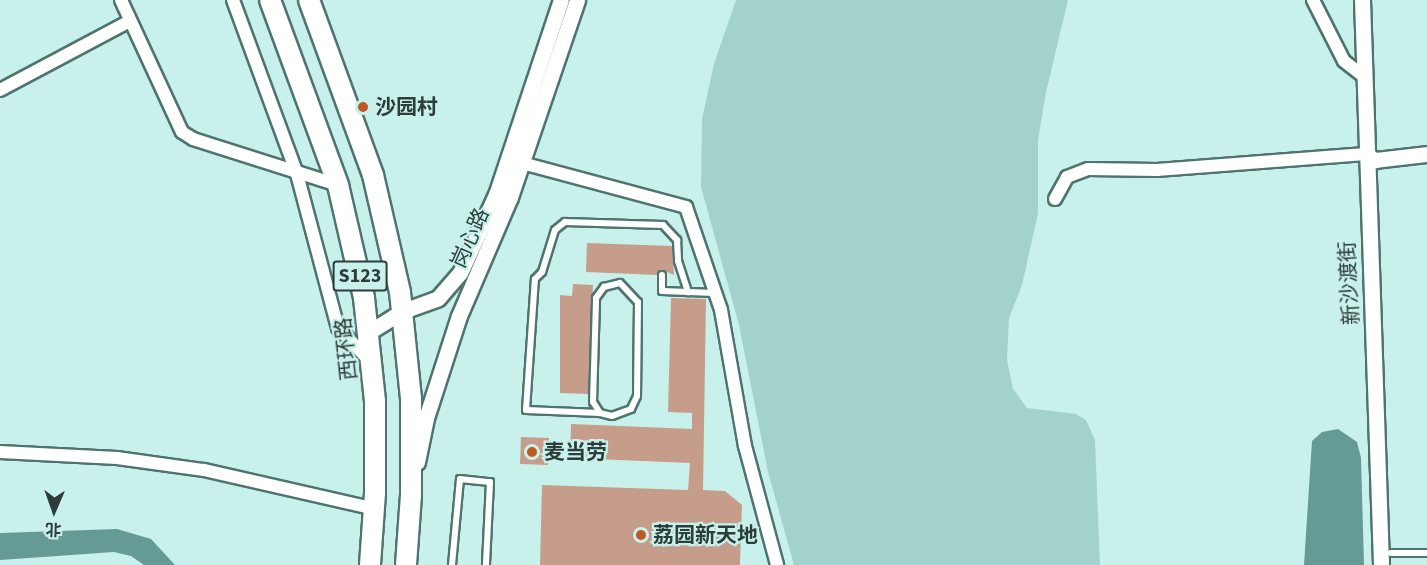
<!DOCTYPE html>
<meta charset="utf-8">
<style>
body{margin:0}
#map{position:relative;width:1427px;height:565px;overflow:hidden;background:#c9f1ec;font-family:"Source Sans 3","Noto Sans SC",sans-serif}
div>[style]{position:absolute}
.green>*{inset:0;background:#a3d1cb}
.water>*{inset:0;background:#669a94}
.building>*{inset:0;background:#c69d8b;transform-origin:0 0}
.roads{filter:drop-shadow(2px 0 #4f7470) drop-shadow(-2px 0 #4f7470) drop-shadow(0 2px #4f7470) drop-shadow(0 -2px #4f7470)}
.service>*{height:6px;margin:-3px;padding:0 3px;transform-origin:3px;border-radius:3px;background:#fff}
.minor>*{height:12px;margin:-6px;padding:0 6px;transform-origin:6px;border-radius:6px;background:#fff}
.tertiary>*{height:15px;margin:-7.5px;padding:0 7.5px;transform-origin:7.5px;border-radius:7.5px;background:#fff}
.primary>*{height:20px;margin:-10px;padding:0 10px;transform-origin:10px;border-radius:10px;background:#fff}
.dots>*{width:16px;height:16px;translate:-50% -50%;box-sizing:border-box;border:3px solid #c9f1ec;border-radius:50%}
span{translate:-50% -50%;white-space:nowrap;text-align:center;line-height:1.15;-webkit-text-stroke:4.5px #c9f1ec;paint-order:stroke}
.shield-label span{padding:2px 4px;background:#c9f1ec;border:2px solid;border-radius:4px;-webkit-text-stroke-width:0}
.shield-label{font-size:20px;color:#2d3d3b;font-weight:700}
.poi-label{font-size:21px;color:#2d3d3b;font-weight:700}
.left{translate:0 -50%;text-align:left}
.street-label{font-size:21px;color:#2d3d3b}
.north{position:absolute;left:24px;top:481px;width:60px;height:60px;-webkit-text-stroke:4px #c9f1ec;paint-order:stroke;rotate:182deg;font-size:16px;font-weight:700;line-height:24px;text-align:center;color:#2d3d3b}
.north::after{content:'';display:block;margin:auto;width:21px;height:27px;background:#2d3d3b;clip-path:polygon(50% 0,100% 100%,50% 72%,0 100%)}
</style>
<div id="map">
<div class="green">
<i style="clip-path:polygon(736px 0,1068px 0,1046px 92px,1038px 140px,1038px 213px,1022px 285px,1009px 318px,1007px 360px,1013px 389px,1027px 408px,1076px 414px,1086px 420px,1095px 440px,1100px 565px,794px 565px,768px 472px,739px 325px,701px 187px,702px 119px,714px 64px)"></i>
</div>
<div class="water">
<i style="clip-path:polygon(1338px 429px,1357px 442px,1361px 458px,1364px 565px,1304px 565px,1312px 441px,1322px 432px)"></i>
<i style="clip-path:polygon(117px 529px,151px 539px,175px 565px,144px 565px,131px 556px,114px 552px,0 560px,0 533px)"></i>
</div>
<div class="building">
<i style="clip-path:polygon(587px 243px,672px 246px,674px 275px,663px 270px,657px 275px,586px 272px)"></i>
<i style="clip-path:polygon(573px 284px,593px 285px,588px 394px,560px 393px,560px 295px,572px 296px)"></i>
<i style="clip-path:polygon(671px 298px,706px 299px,703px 490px,725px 491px,742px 505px,740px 565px,540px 565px,542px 485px,688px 490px,690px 463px,570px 458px,571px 424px,692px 429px,692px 413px,668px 412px)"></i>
<i style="left:521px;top:437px;width:28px;height:27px;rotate:2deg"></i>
</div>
<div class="roads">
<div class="service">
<i style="left:662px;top:275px;width:16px;rotate:90deg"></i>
<i style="left:662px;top:291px;width:53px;rotate:2.2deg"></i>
<i style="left:620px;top:283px;width:26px;rotate:47deg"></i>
<i style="left:638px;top:302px;width:94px;rotate:90.6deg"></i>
<i style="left:637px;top:396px;width:14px;rotate:115deg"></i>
<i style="left:631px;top:409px;width:20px;rotate:160deg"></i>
<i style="left:612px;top:416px;width:12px;rotate:-166deg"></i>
<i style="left:600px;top:413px;width:13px;rotate:-122deg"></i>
<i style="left:593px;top:402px;width:104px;rotate:-88.3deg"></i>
<i style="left:596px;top:298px;width:14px;rotate:-54deg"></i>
<i style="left:604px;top:287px;width:16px;rotate:-14deg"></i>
<i style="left:600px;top:413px;width:74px;rotate:-177.7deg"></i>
<i style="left:526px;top:410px;width:131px;rotate:-86.1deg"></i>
<i style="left:535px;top:279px;width:10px;rotate:-45deg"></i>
<i style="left:542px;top:272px;width:44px;rotate:-72.8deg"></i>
<i style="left:555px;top:230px;width:13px;rotate:-39deg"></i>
<i style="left:565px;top:222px;width:98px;rotate:1.8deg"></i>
<i style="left:663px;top:225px;width:21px;rotate:47deg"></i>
<i style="left:677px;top:240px;width:21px;rotate:87deg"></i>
<i style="left:678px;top:261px;width:33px;rotate:72deg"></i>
<i style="left:1391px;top:553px;width:36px"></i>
<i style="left:452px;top:565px;width:86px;rotate:-84.7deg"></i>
<i style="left:460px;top:479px;width:30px;rotate:6deg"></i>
<i style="left:490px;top:482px;width:83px;rotate:92.8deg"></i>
</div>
<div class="minor">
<i style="left:121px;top:0;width:145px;rotate:65.2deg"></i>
<i style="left:182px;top:132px;width:13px;rotate:32deg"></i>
<i style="left:193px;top:139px;width:152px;rotate:17.6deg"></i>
<i style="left:233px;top:0;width:185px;rotate:69.8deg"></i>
<i style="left:297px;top:174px;width:159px;rotate:75.1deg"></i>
<i style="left:338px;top:328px;width:47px;rotate:45.9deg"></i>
<i style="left:1313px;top:0;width:68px;rotate:63.1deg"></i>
<i style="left:1344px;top:61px;width:24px;rotate:38deg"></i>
<i style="left:0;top:90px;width:147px;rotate:-28deg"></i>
<i style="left:522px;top:163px;width:170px;rotate:15deg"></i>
<i style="left:686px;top:207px;width:109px;rotate:71.2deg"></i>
<i style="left:721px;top:310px;width:138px;rotate:80deg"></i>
<i style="left:745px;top:446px;width:123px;rotate:74.9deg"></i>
<i style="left:1055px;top:199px;width:25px;rotate:-61deg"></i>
<i style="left:1067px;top:177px;width:22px;rotate:-21deg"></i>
<i style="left:1088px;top:169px;width:69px;rotate:0.8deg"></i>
<i style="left:1157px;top:170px;width:209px;rotate:-4.4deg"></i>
<i style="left:0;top:452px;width:117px;rotate:2.9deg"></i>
<i style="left:117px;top:458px;width:88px;rotate:7.9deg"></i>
<i style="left:204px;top:470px;width:175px;rotate:12.8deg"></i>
</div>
<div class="tertiary">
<i style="left:1362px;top:0;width:565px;rotate:88.07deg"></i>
<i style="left:1365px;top:154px;width:12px;rotate:31deg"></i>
<i style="left:1375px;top:160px;width:52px;rotate:-6.6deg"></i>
<i style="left:369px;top:332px;width:40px;rotate:-32deg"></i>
<i style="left:403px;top:311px;width:37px;rotate:-20deg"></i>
<i style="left:438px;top:298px;width:33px;rotate:-49deg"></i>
<i style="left:460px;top:273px;width:89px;rotate:-65.4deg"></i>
<i style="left:497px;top:192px;width:202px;rotate:-71.6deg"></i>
<i style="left:417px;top:462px;width:45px;rotate:-78.4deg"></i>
<i style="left:426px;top:418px;width:107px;rotate:-72.1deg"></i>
<i style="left:459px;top:316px;width:129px;rotate:-66.8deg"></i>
<i style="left:510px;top:197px;width:208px;rotate:-71.2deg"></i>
</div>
<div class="primary">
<i style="left:270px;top:0;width:197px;rotate:69.8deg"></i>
<i style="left:338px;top:185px;width:116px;rotate:77deg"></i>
<i style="left:364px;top:298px;width:104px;rotate:83.9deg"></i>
<i style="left:375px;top:401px;width:92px;rotate:90deg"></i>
<i style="left:375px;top:493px;width:72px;rotate:94deg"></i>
<i style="left:309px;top:0;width:186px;rotate:69.9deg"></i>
<i style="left:373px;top:175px;width:120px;rotate:77deg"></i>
<i style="left:400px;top:292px;width:108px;rotate:84.1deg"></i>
<i style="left:411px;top:399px;width:96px;rotate:90deg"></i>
<i style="left:411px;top:495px;width:70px;rotate:94.1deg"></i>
</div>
</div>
<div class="dots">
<i style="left:363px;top:107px;background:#bd5925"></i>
<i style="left:532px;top:452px;background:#bd5925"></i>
<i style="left:641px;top:535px;background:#bd5925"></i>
</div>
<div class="shield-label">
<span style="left:360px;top:276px">S123</span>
</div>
<div class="poi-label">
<span class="left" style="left:375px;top:107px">沙园村</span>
<span class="left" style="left:544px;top:452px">麦当劳</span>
<span class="left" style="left:653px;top:535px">荔园新天地</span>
</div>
<div class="street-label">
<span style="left:470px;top:238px;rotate:-66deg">岗心路</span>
<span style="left:1349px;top:283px;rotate:-93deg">新沙渡街</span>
<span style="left:346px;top:349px;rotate:-96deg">西环路</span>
</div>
<div class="north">北</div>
</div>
